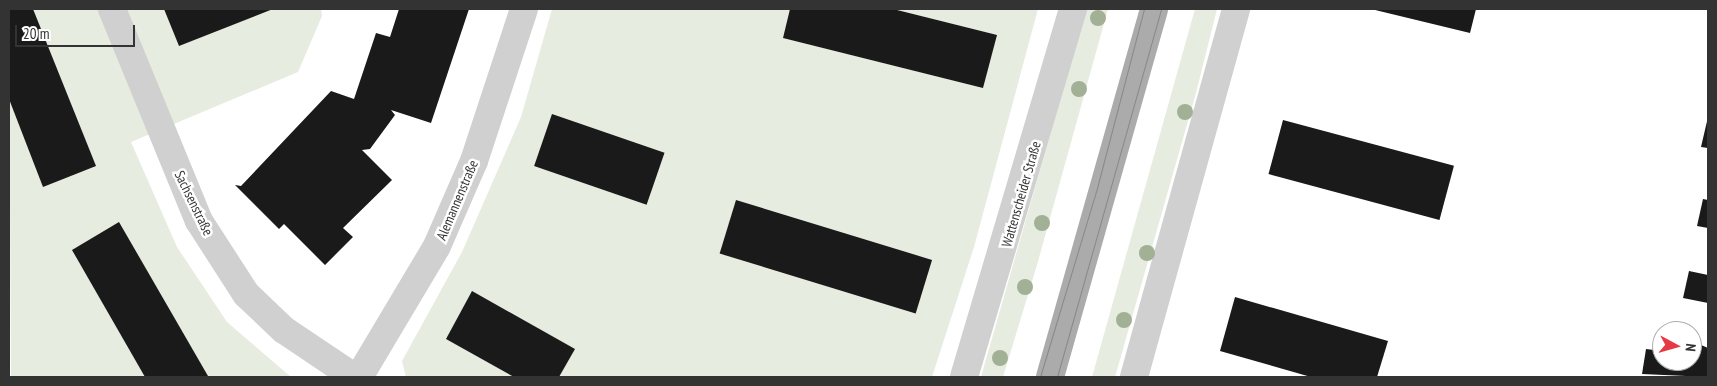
<!DOCTYPE html>
<meta charset="utf-8">
<style>
body{margin:0}
#map{position:relative;width:1717px;height:386px;overflow:hidden;background:#fff;font-family:"PT Sans Narrow",sans-serif}
div>[style]{position:absolute}
.green>*{inset:0;background:#e6ecdf}
.building>*{inset:0;background:#1a1a1a;transform-origin:0 0}
.minor>*{height:28px;margin:-14px;padding:0 14px;transform-origin:14px;border-radius:14px;background:#d0d0d0}
.major>*{height:28px;margin:-14px;padding:0 14px;transform-origin:14px;border-radius:14px;background:#ababab}
.tram>*{height:1px;margin:-0.5px;padding:0 0.5px;transform-origin:0.5px;border-radius:0.5px;background:#888}
.trees>*{width:16px;height:16px;margin:-8px;border-radius:50%;background:#a2b095}
span{translate:-50% -50%;white-space:nowrap;text-align:center;line-height:1.15;-webkit-text-stroke:5px #fff;paint-order:stroke}
.street-label{font-size:14px;color:#333}
.frame{position:absolute;inset:0;border:10px solid #333;pointer-events:none}
.north{position:absolute;left:1652px;top:321px;width:50px;height:50px;box-sizing:border-box;background:#fff;border:1px solid #adadad;border-radius:50%;rotate:96deg;font-size:14px;font-weight:700;line-height:20px;text-align:center;color:#333}
.north::after{content:'';display:block;margin:auto;width:18px;height:22px;background:#e63946;clip-path:polygon(50% 0,100% 100%,50% 72%,0 100%)}
.scale{position:absolute;left:15px;top:25px;width:120px;height:22px;box-sizing:border-box;border:2px solid #333;border-top:0;padding-left:6px;font-size:15px;line-height:18px;white-space:nowrap;color:#333;-webkit-text-stroke:4px #fff;paint-order:stroke}
</style>
<div id="map">
<div class="green">
<i style="clip-path:polygon(9px 9px,321px 9px,322px 16px,298px 72px,131px 142px,177px 247px,227px 322px,291px 377px,11px 377px)"></i>
<i style="clip-path:polygon(552px 9px,1038px 9px,974px 247px,932px 377px,406px 377px,402px 361px,462px 252px,521px 117px)"></i>
<i style="clip-path:polygon(1086px 9px,1108px 9px,1037px 265px,1003px 377px,981px 377px)"></i>
<i style="clip-path:polygon(1195px 9px,1217px 9px,1196px 93px,1115px 377px,1092px 377px)"></i>
</div>
<div class="building">
<i style="clip-path:polygon(9px 9px,33px 9px,96px 166px,43px 187px,9px 99px)"></i>
<i style="clip-path:polygon(164px 9px,273px 9px,179px 46px)"></i>
<i style="clip-path:polygon(399px 9px,469px 9px,431px 123px,391px 110px,395px 115px,370px 149px,362px 150px,392px 180px,343px 228px,353px 237px,325px 265px,284px 224px,279px 229px,235px 185px,241px 186px,331px 91px,354px 99px,376px 33px,390px 37px)"></i>
<i style="clip-path:polygon(790px 9px,893px 9px,997px 35px,983px 88px,783px 38px)"></i>
<i style="clip-path:polygon(1371px 9px,1476px 9px,1470px 33px)"></i>
<i style="left:552px;top:114px;width:119px;height:55px;rotate:19deg"></i>
<i style="clip-path:polygon(1708px 117px,1708px 148px,1701px 147px)"></i>
<i style="left:1283px;top:120px;width:177px;height:56px;rotate:15deg"></i>
<i style="clip-path:polygon(1703px 199px,1708px 200px,1708px 228px,1697px 226px)"></i>
<i style="left:736px;top:200px;width:205px;height:56px;rotate:17deg"></i>
<i style="clip-path:polygon(119px 222px,208px 376px,207px 377px,145px 377px,72px 250px)"></i>
<i style="clip-path:polygon(1689px 271px,1708px 275px,1708px 303px,1683px 298px)"></i>
<i style="clip-path:polygon(472px 291px,575px 349px,559px 377px,514px 377px,446px 339px)"></i>
<i style="clip-path:polygon(1235px 297px,1388px 341px,1377px 377px,1311px 377px,1220px 351px)"></i>
<i style="clip-path:polygon(1692px 341px,1708px 348px,1708px 377px,1642px 374px,1646px 349px,1662px 351px,1662px 361px,1692px 361px)"></i>
</div>
<div class="minor">
<i style="left:112px;top:9px;width:229px;rotate:67.7deg"></i>
<i style="left:199px;top:221px;width:87px;rotate:57.2deg"></i>
<i style="left:246px;top:294px;width:52px;rotate:43.5deg"></i>
<i style="left:284px;top:330px;width:84px;rotate:33.9deg"></i>
<i style="left:359px;top:377px;width:152px;rotate:-59.2deg"></i>
<i style="left:437px;top:246px;width:93px;rotate:-66.5deg"></i>
<i style="left:474px;top:161px;width:160px;rotate:-71.8deg"></i>
<i style="left:964px;top:377px;width:384px;rotate:-73.5deg"></i>
<i style="left:1134px;top:377px;width:382px;rotate:-74.5deg"></i>
</div>
<div class="major">
<i style="left:1050px;top:377px;width:382px;rotate:-74.2deg"></i>
</div>
<div class="tram">
<i style="left:1040px;top:377px;width:197px;rotate:-73.2deg"></i>
<i style="left:1097px;top:188px;width:185px;rotate:-75.3deg"></i>
<i style="left:1057px;top:377px;width:382px;rotate:-74.2deg"></i>
</div>
<div class="trees">
<i style="left:1098px;top:18px"></i>
<i style="left:1079px;top:89px"></i>
<i style="left:1185px;top:112px"></i>
<i style="left:1042px;top:223px"></i>
<i style="left:1147px;top:253px"></i>
<i style="left:1025px;top:287px"></i>
<i style="left:1124px;top:320px"></i>
<i style="left:1000px;top:358px"></i>
</div>
<div class="street-label">
<span style="left:1021px;top:194px;rotate:-74deg">Wattenscheider Straße</span>
<span style="left:457px;top:200px;rotate:-67deg">Alemannenstraße</span>
<span style="left:194px;top:203px;rotate:64deg">Sachsenstraße</span>
</div>
<div class="frame"></div>
<div class="north">N</div>
<div class="scale">20 m</div>
</div>
